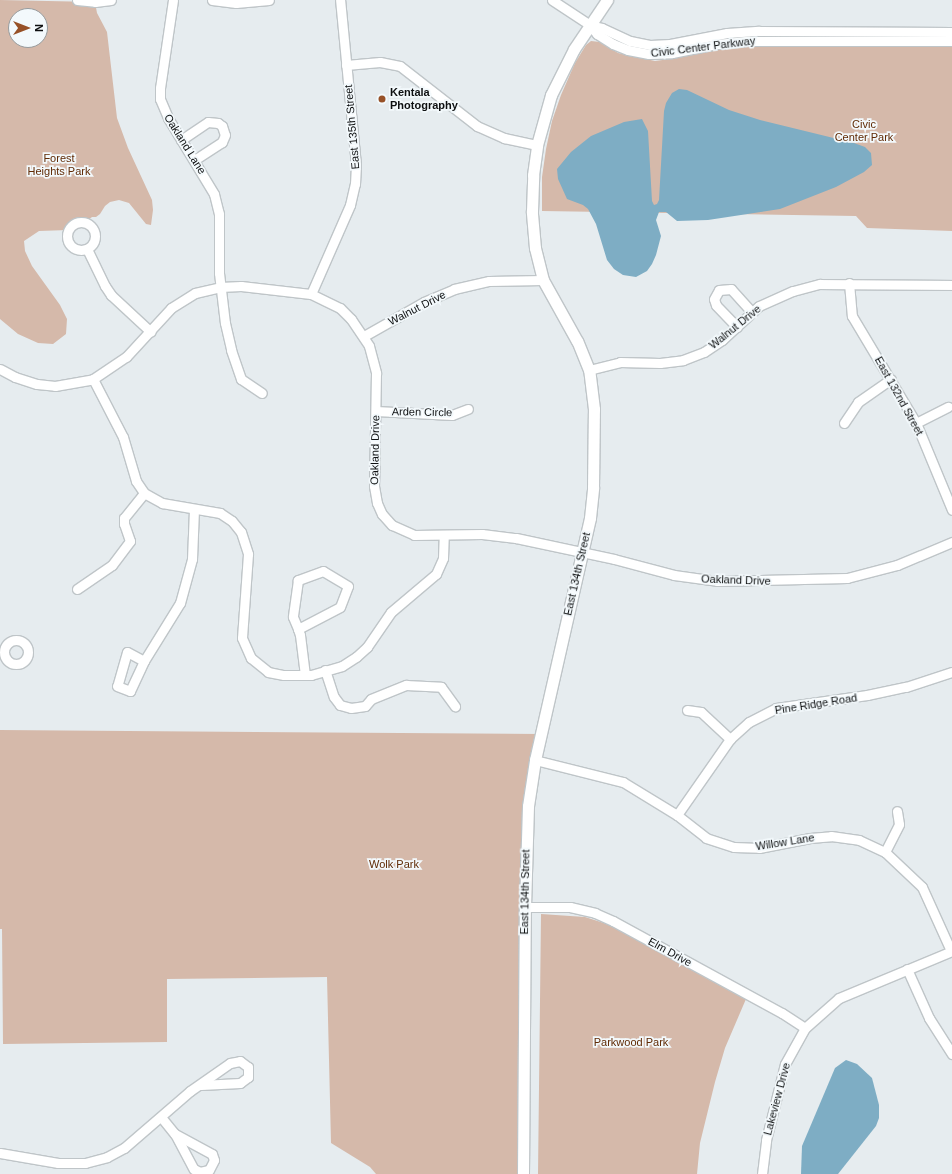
<!DOCTYPE html>
<style>
body{margin:0}
#map{position:relative;width:952px;height:1174px;overflow:hidden;background:#e6ecef;font-family:Helvetica,sans-serif}
div>[style]{position:absolute}
.green>*{inset:0;background:#d5b9aa}
.water>*{inset:0;background:#7eadc4}
.roads{filter:drop-shadow(1px 0 #bfc5c8) drop-shadow(-1px 0 #bfc5c8) drop-shadow(0 1px #bfc5c8) drop-shadow(0 -1px #bfc5c8)}
.minor>*{height:9px;margin:-4.5px;padding:0 4.5px;transform-origin:4.5px;border-radius:4.5px;background:#fff}
.minor>.ring{margin:-4.5px;padding:0;box-sizing:content-box;background:none;border:9px solid #fff;border-radius:50%}
.tertiary>*{height:11px;margin:-5.5px;padding:0 5.5px;transform-origin:5.5px;border-radius:5.5px;background:#fff}
.dots>*{width:11px;height:11px;translate:-50% -50%;box-sizing:border-box;border:2px solid #f3f9fc;border-radius:50%}
span{translate:-50% -50%;white-space:nowrap;text-align:center;line-height:1.15;-webkit-text-stroke:3.5px #f3f9fc;paint-order:stroke}
.street-label{font-size:11px;color:#0e1011}
.poi-label{font-size:11px;color:#0e1011;font-weight:700}
.left{translate:0 -50%;text-align:left}
.park-label{font-size:11px;color:#602a04}
.north{position:absolute;left:8px;top:8px;width:40px;height:40px;box-sizing:border-box;background:#f3f9fc;border:1px solid #979c9e;border-radius:50%;rotate:90deg;font-size:11px;font-weight:700;line-height:16px;text-align:center;color:#0e1011}
.north::after{content:'';display:block;margin:auto;width:14px;height:18px;background:#975127;clip-path:polygon(50% 0,100% 100%,50% 72%,0 100%)}
</style>
<div id="map">
<div class="green">
<i style="clip-path:polygon(evenodd,0 0,95px 2px,97px 13px,107px 32px,117px 118px,128px 148px,152px 200px,153px 210px,151px 225px,146px 224px,129px 203px,119px 200px,110px 202px,105px 206px,100px 214px,96px 217px,92px 217px,84px 223px,74px 224px,68px 230px,39px 231px,24px 241px,25px 251px,32px 266px,60px 305px,67px 319px,66px 334px,53px 344px,38px 343px,18px 334px,0 319px,0 0,16px 16px,40px 16px,40px 40px,16px 40px,16px 16px)"></i>
<i style="clip-path:polygon(591px 41px,600px 42px,618px 53px,655px 61px,670px 59px,729px 47px,753px 46px,952px 46px,952px 231px,867px 228px,856px 216px,542px 211px,542px 177px,546px 149px,552px 121px,561px 95px,575px 63px,586px 45px)"></i>
<i style="clip-path:polygon(0 730px,541px 734px,528px 806px,523px 1174px,376px 1174px,370px 1167px,331px 1143px,327px 977px,167px 979px,167px 1042px,3px 1044px,2px 929px,0 929px)"></i>
<i style="clip-path:polygon(541px 914px,585px 917px,610px 925px,746px 999px,725px 1048px,715px 1082px,700px 1143px,697px 1174px,538px 1174px)"></i>
</div>
<div class="water">
<i style="clip-path:polygon(679px 89px,687px 90px,729px 110px,760px 120px,854px 143px,865px 147px,871px 153px,872px 165px,864px 172px,836px 187px,780px 209px,708px 220px,677px 221px,666px 212px,659px 212px,656px 220px,661px 236px,656px 255px,652px 264px,647px 271px,636px 277px,623px 275px,614px 269px,607px 260px,596px 224px,588px 209px,583px 205px,567px 199px,558px 179px,557px 169px,571px 152px,591px 136px,624px 122px,642px 119px,648px 131px,652px 201px,654px 205px,657px 204px,659px 200px,664px 111px,666px 103px,672px 93px)"></i>
<i style="clip-path:polygon(846px 1060px,857px 1064px,872px 1078px,879px 1105px,879px 1118px,876px 1126px,838px 1174px,801px 1174px,802px 1146px,835px 1068px)"></i>
</div>
<div class="roads">
<div class="minor">
<i style="left:77px;top:0;width:18px;rotate:6deg"></i>
<i style="left:95px;top:2px;width:16px;rotate:-7deg"></i>
<i style="left:173px;top:0;width:89px;rotate:98.4deg"></i>
<i style="left:160px;top:88px;width:11px;rotate:90deg"></i>
<i style="left:160px;top:99px;width:21px;rotate:67deg"></i>
<i style="left:168px;top:118px;width:89px;rotate:58.8deg"></i>
<i style="left:214px;top:194px;width:21px;rotate:76deg"></i>
<i style="left:219px;top:214px;width:59px;rotate:90deg"></i>
<i style="left:219px;top:273px;width:50px;rotate:83.2deg"></i>
<i style="left:225px;top:323px;width:28px;rotate:77deg"></i>
<i style="left:231px;top:350px;width:31px;rotate:71deg"></i>
<i style="left:241px;top:379px;width:25px;rotate:34deg"></i>
<i style="left:212px;top:0;width:24px;rotate:7deg"></i>
<i style="left:236px;top:3px;width:33px;rotate:-5deg"></i>
<i style="left:552px;top:0;width:45px;rotate:33.3deg"></i>
<i style="left:590px;top:25px;width:11px;rotate:52deg"></i>
<i style="left:597px;top:34px;width:19px;rotate:32deg"></i>
<i style="left:613px;top:44px;width:16px;rotate:22deg"></i>
<i style="left:628px;top:50px;width:21px;rotate:11deg"></i>
<i style="left:649px;top:54px;width:23px;rotate:-2deg"></i>
<i style="left:672px;top:53px;width:47px;rotate:-11.1deg"></i>
<i style="left:718px;top:44px;width:31px;rotate:-6deg"></i>
<i style="left:749px;top:41px;width:203px"></i>
<i style="left:590px;top:25px;width:12px;rotate:14deg"></i>
<i style="left:602px;top:28px;width:31px;rotate:25deg"></i>
<i style="left:630px;top:41px;width:20px;rotate:11deg"></i>
<i style="left:650px;top:45px;width:20px;rotate:-3deg"></i>
<i style="left:670px;top:44px;width:58px;rotate:-10.9deg"></i>
<i style="left:727px;top:33px;width:32px;rotate:-4deg"></i>
<i style="left:759px;top:31px;width:193px;rotate:0.3deg"></i>
<i style="left:346px;top:65px;width:34px;rotate:-5deg"></i>
<i style="left:380px;top:62px;width:20px;rotate:11deg"></i>
<i style="left:400px;top:66px;width:98px;rotate:37.9deg"></i>
<i style="left:477px;top:126px;width:30px;rotate:24deg"></i>
<i style="left:504px;top:138px;width:34px;rotate:12deg"></i>
<i style="left:181px;top:140px;width:32px;rotate:-34deg"></i>
<i style="left:208px;top:122px;width:10px;rotate:6deg"></i>
<i style="left:218px;top:123px;width:5px;rotate:37deg"></i>
<i style="left:222px;top:126px;width:9px;rotate:72deg"></i>
<i style="left:225px;top:135px;width:8px;rotate:113deg"></i>
<i style="left:222px;top:142px;width:33px;rotate:147deg"></i>
<i class="ring" style="left:67px;top:222px;width:19px;height:19px"></i>
<i style="left:87px;top:249px;width:41px;rotate:64.1deg"></i>
<i style="left:105px;top:286px;width:11px;rotate:56deg"></i>
<i style="left:111px;top:295px;width:54px;rotate:42.8deg"></i>
<i style="left:849px;top:283px;width:33px;rotate:85deg"></i>
<i style="left:852px;top:316px;width:125px;rotate:59.1deg"></i>
<i style="left:916px;top:423px;width:94px;rotate:67.5deg"></i>
<i style="left:311px;top:294px;width:97px;rotate:-66.3deg"></i>
<i style="left:350px;top:205px;width:22px;rotate:-77deg"></i>
<i style="left:355px;top:184px;width:19px;rotate:-87deg"></i>
<i style="left:356px;top:165px;width:166px;rotate:-95.5deg"></i>
<i style="left:737px;top:327px;width:30px;rotate:-134deg"></i>
<i style="left:716px;top:305px;width:6px;rotate:-108deg"></i>
<i style="left:714px;top:299px;width:10px;rotate:-61deg"></i>
<i style="left:719px;top:290px;width:12px;rotate:-5deg"></i>
<i style="left:731px;top:289px;width:31px;rotate:48deg"></i>
<i style="left:364px;top:336px;width:69px;rotate:-29.5deg"></i>
<i style="left:424px;top:302px;width:33px;rotate:-23deg"></i>
<i style="left:454px;top:289px;width:36px;rotate:-13deg"></i>
<i style="left:489px;top:281px;width:54px;rotate:-1.1deg"></i>
<i style="left:0;top:369px;width:17px;rotate:28deg"></i>
<i style="left:15px;top:377px;width:23px;rotate:18deg"></i>
<i style="left:37px;top:384px;width:18px;rotate:6deg"></i>
<i style="left:55px;top:386px;width:39px;rotate:-10deg"></i>
<i style="left:93px;top:379px;width:40px;rotate:-34deg"></i>
<i style="left:126px;top:357px;width:67px;rotate:-47.4deg"></i>
<i style="left:171px;top:308px;width:28px;rotate:-32deg"></i>
<i style="left:195px;top:293px;width:26px;rotate:-13deg"></i>
<i style="left:220px;top:287px;width:21px;rotate:-3deg"></i>
<i style="left:241px;top:286px;width:70px;rotate:6.5deg"></i>
<i style="left:311px;top:294px;width:32px;rotate:26deg"></i>
<i style="left:340px;top:308px;width:16px;rotate:45deg"></i>
<i style="left:351px;top:319px;width:32px;rotate:56deg"></i>
<i style="left:369px;top:346px;width:28px;rotate:75deg"></i>
<i style="left:376px;top:373px;width:113px;rotate:91deg"></i>
<i style="left:374px;top:486px;width:17px;rotate:80deg"></i>
<i style="left:377px;top:503px;width:12px;rotate:66deg"></i>
<i style="left:382px;top:514px;width:15px;rotate:48deg"></i>
<i style="left:392px;top:525px;width:24px;rotate:24deg"></i>
<i style="left:414px;top:535px;width:68px;rotate:-0.8deg"></i>
<i style="left:482px;top:534px;width:34px;rotate:7deg"></i>
<i style="left:516px;top:538px;width:100px;rotate:12.1deg"></i>
<i style="left:614px;top:559px;width:62px;rotate:14.9deg"></i>
<i style="left:674px;top:575px;width:43px;rotate:7.9deg"></i>
<i style="left:717px;top:581px;width:130px;rotate:-1.3deg"></i>
<i style="left:847px;top:578px;width:52px;rotate:-14.6deg"></i>
<i style="left:897px;top:565px;width:60px;rotate:-22.7deg"></i>
<i style="left:589px;top:370px;width:32px;rotate:-14deg"></i>
<i style="left:620px;top:362px;width:40px;rotate:1.4deg"></i>
<i style="left:660px;top:363px;width:23px;rotate:-7deg"></i>
<i style="left:683px;top:360px;width:22px;rotate:-21deg"></i>
<i style="left:704px;top:352px;width:22px;rotate:-34deg"></i>
<i style="left:722px;top:340px;width:50px;rotate:-42.6deg"></i>
<i style="left:759px;top:306px;width:37px;rotate:-24deg"></i>
<i style="left:793px;top:291px;width:28px;rotate:-15deg"></i>
<i style="left:820px;top:284px;width:132px;rotate:0.4deg"></i>
<i style="left:93px;top:379px;width:65px;rotate:62.7deg"></i>
<i style="left:123px;top:437px;width:46px;rotate:73.5deg"></i>
<i style="left:136px;top:481px;width:14px;rotate:56deg"></i>
<i style="left:144px;top:493px;width:21px;rotate:29deg"></i>
<i style="left:162px;top:503px;width:59px;rotate:9.8deg"></i>
<i style="left:220px;top:513px;width:14px;rotate:34deg"></i>
<i style="left:232px;top:521px;width:14px;rotate:51deg"></i>
<i style="left:241px;top:532px;width:23px;rotate:72deg"></i>
<i style="left:248px;top:554px;width:84px;rotate:94.1deg"></i>
<i style="left:242px;top:638px;width:22px;rotate:66deg"></i>
<i style="left:251px;top:658px;width:22px;rotate:39deg"></i>
<i style="left:268px;top:672px;width:16px;rotate:11deg"></i>
<i style="left:284px;top:675px;width:27px"></i>
<i style="left:311px;top:675px;width:32px;rotate:-16deg"></i>
<i style="left:342px;top:666px;width:17px;rotate:-33deg"></i>
<i style="left:356px;top:657px;width:15px;rotate:-42deg"></i>
<i style="left:367px;top:647px;width:42px;rotate:-55.6deg"></i>
<i style="left:391px;top:612px;width:59px;rotate:-40.2deg"></i>
<i style="left:436px;top:574px;width:17px;rotate:-66deg"></i>
<i style="left:443px;top:558px;width:23px;rotate:-88deg"></i>
<i style="left:376px;top:411px;width:76px;rotate:3deg"></i>
<i style="left:452px;top:415px;width:17px;rotate:-21deg"></i>
<i style="left:844px;top:423px;width:25px;rotate:-56deg"></i>
<i style="left:858px;top:402px;width:40px;rotate:-34.9deg"></i>
<i style="left:916px;top:423px;width:36px;rotate:-27deg"></i>
<i style="left:77px;top:589px;width:42px;rotate:-34.4deg"></i>
<i style="left:112px;top:565px;width:30px;rotate:-53deg"></i>
<i style="left:130px;top:541px;width:18px;rotate:-109deg"></i>
<i style="left:124px;top:524px;width:6px;rotate:-90deg"></i>
<i style="left:124px;top:518px;width:32px;rotate:-51deg"></i>
<i style="left:298px;top:629px;width:47px;rotate:-27.6deg"></i>
<i style="left:340px;top:607px;width:22px;rotate:-69deg"></i>
<i style="left:348px;top:586px;width:29px;rotate:-149deg"></i>
<i style="left:323px;top:571px;width:27px;rotate:160deg"></i>
<i style="left:298px;top:580px;width:37px;rotate:98deg"></i>
<i style="left:293px;top:617px;width:13px;rotate:67deg"></i>
<i style="left:298px;top:629px;width:6px;rotate:72deg"></i>
<i style="left:300px;top:635px;width:40px;rotate:82.9deg"></i>
<i class="ring" style="left:4px;top:640px;width:15px;height:15px"></i>
<i style="left:144px;top:661px;width:19px;rotate:-152deg"></i>
<i style="left:127px;top:652px;width:35px;rotate:106deg"></i>
<i style="left:117px;top:686px;width:14px;rotate:21deg"></i>
<i style="left:130px;top:691px;width:33px;rotate:-65deg"></i>
<i style="left:144px;top:661px;width:68px;rotate:-58.2deg"></i>
<i style="left:180px;top:603px;width:46px;rotate:-74.7deg"></i>
<i style="left:192px;top:559px;width:50px;rotate:-87.7deg"></i>
<i style="left:325px;top:670px;width:28px;rotate:72deg"></i>
<i style="left:334px;top:697px;width:10px;rotate:53deg"></i>
<i style="left:340px;top:705px;width:11px;rotate:15deg"></i>
<i style="left:351px;top:708px;width:14px;rotate:-8deg"></i>
<i style="left:365px;top:706px;width:9px;rotate:-49deg"></i>
<i style="left:371px;top:699px;width:38px;rotate:-22deg"></i>
<i style="left:406px;top:685px;width:35px;rotate:3deg"></i>
<i style="left:441px;top:687px;width:24px;rotate:54deg"></i>
<i style="left:687px;top:710px;width:14px;rotate:8deg"></i>
<i style="left:701px;top:712px;width:40px;rotate:43deg"></i>
<i style="left:535px;top:760px;width:91px;rotate:14deg"></i>
<i style="left:623px;top:782px;width:63px;rotate:31.4deg"></i>
<i style="left:677px;top:815px;width:37px;rotate:38deg"></i>
<i style="left:706px;top:838px;width:29px;rotate:18deg"></i>
<i style="left:734px;top:847px;width:25px;rotate:2deg"></i>
<i style="left:759px;top:848px;width:52px;rotate:-11.1deg"></i>
<i style="left:810px;top:838px;width:21px;rotate:-5deg"></i>
<i style="left:831px;top:836px;width:28px;rotate:8deg"></i>
<i style="left:859px;top:840px;width:29px;rotate:25deg"></i>
<i style="left:885px;top:852px;width:51px;rotate:43.4deg"></i>
<i style="left:922px;top:887px;width:70px;rotate:65.6deg"></i>
<i style="left:677px;top:815px;width:93px;rotate:-55.1deg"></i>
<i style="left:730px;top:739px;width:25px;rotate:-42deg"></i>
<i style="left:749px;top:722px;width:30px;rotate:-27deg"></i>
<i style="left:776px;top:708px;width:92px;rotate:-8.1deg"></i>
<i style="left:867px;top:695px;width:40px;rotate:-12deg"></i>
<i style="left:906px;top:687px;width:48px;rotate:-18.1deg"></i>
<i style="left:885px;top:852px;width:31px;rotate:-63deg"></i>
<i style="left:899px;top:824px;width:13px;rotate:-99deg"></i>
<i style="left:525px;top:907px;width:45px"></i>
<i style="left:570px;top:907px;width:26px;rotate:13deg"></i>
<i style="left:595px;top:913px;width:20px;rotate:24deg"></i>
<i style="left:613px;top:921px;width:192px;rotate:28.6deg"></i>
<i style="left:782px;top:1013px;width:27px;rotate:33deg"></i>
<i style="left:907px;top:969px;width:54px;rotate:65.8deg"></i>
<i style="left:929px;top:1018px;width:43px;rotate:57.4deg"></i>
<i style="left:161px;top:1117px;width:22px;rotate:51deg"></i>
<i style="left:175px;top:1134px;width:40px;rotate:62deg"></i>
<i style="left:194px;top:1169px;width:7px;rotate:27deg"></i>
<i style="left:200px;top:1172px;width:9px;rotate:-13deg"></i>
<i style="left:209px;top:1170px;width:11px;rotate:-63deg"></i>
<i style="left:214px;top:1160px;width:6px;rotate:-108deg"></i>
<i style="left:212px;top:1154px;width:42px;rotate:-151.6deg"></i>
<i style="left:0;top:1153px;width:59px;rotate:9.8deg"></i>
<i style="left:58px;top:1163px;width:27px"></i>
<i style="left:85px;top:1163px;width:23px;rotate:-15deg"></i>
<i style="left:107px;top:1157px;width:19px;rotate:-28deg"></i>
<i style="left:124px;top:1148px;width:87px;rotate:-40.8deg"></i>
<i style="left:190px;top:1091px;width:49px;rotate:-35deg"></i>
<i style="left:230px;top:1063px;width:10px;rotate:-11deg"></i>
<i style="left:240px;top:1061px;width:10px;rotate:37deg"></i>
<i style="left:248px;top:1067px;width:10px;rotate:90deg"></i>
<i style="left:248px;top:1077px;width:10px;rotate:143deg"></i>
<i style="left:240px;top:1083px;width:39px;rotate:177deg"></i>
<i style="left:762px;top:1174px;width:34px;rotate:-83deg"></i>
<i style="left:766px;top:1140px;width:78px;rotate:-76deg"></i>
<i style="left:785px;top:1064px;width:41px;rotate:-60.9deg"></i>
<i style="left:805px;top:1028px;width:45px;rotate:-41.4deg"></i>
<i style="left:839px;top:998px;width:122px;rotate:-22.6deg"></i>
</div>
<div class="tertiary">
<i style="left:523px;top:1174px;width:267px;rotate:-89.6deg"></i>
<i style="left:525px;top:907px;width:101px;rotate:-88.3deg"></i>
<i style="left:528px;top:806px;width:47px;rotate:-81.3deg"></i>
<i style="left:535px;top:760px;width:248px;rotate:-77.2deg"></i>
<i style="left:590px;top:518px;width:31px;rotate:-84deg"></i>
<i style="left:593px;top:487px;width:78px;rotate:-89.3deg"></i>
<i style="left:594px;top:409px;width:39px;rotate:-97deg"></i>
<i style="left:589px;top:370px;width:31px;rotate:-112deg"></i>
<i style="left:577px;top:341px;width:70px;rotate:-119.1deg"></i>
<i style="left:543px;top:280px;width:33px;rotate:-104deg"></i>
<i style="left:535px;top:248px;width:37px;rotate:-95deg"></i>
<i style="left:532px;top:211px;width:36px;rotate:-88deg"></i>
<i style="left:533px;top:175px;width:30px;rotate:-82deg"></i>
<i style="left:537px;top:145px;width:52px;rotate:-74.4deg"></i>
<i style="left:551px;top:95px;width:51px;rotate:-63.4deg"></i>
<i style="left:574px;top:49px;width:59px;rotate:-56deg"></i>
</div>
</div>
<div class="dots">
<i style="left:382px;top:99px;background:#975127"></i>
</div>
<div class="street-label">
<span style="left:703px;top:47px;rotate:-7deg">Civic Center Parkway</span>
<span style="left:352px;top:127px;rotate:-95deg">East 135th Street</span>
<span style="left:185px;top:144px;rotate:58deg">Oakland Lane</span>
<span style="left:417px;top:308px;rotate:-27deg">Walnut Drive</span>
<span style="left:735px;top:327px;rotate:-39deg">Walnut Drive</span>
<span style="left:899px;top:396px;rotate:61deg">East 132nd Street</span>
<span style="left:422px;top:412px;rotate:1deg">Arden Circle</span>
<span style="left:375px;top:450px;rotate:-89deg">Oakland Drive</span>
<span style="left:577px;top:574px;rotate:-77deg">East 134th Street</span>
<span style="left:736px;top:580px;rotate:2deg">Oakland Drive</span>
<span style="left:816px;top:704px;rotate:-9deg">Pine Ridge Road</span>
<span style="left:785px;top:842px;rotate:-9deg">Willow Lane</span>
<span style="left:525px;top:892px;rotate:-89deg">East 134th Street</span>
<span style="left:670px;top:952px;rotate:29deg">Elm Drive</span>
<span style="left:777px;top:1099px;rotate:-75deg">Lakeview Drive</span>
</div>
<div class="poi-label">
<span class="left" style="left:390px;top:99px">Kentala<br>Photography</span>
</div>
<div class="park-label">
<span style="left:864px;top:131px">Civic<br>Center Park</span>
<span style="left:59px;top:165px">Forest<br>Heights Park</span>
<span style="left:394px;top:864px">Wolk Park</span>
<span style="left:631px;top:1042px">Parkwood Park</span>
</div>
<div class="north">N</div>
</div>
